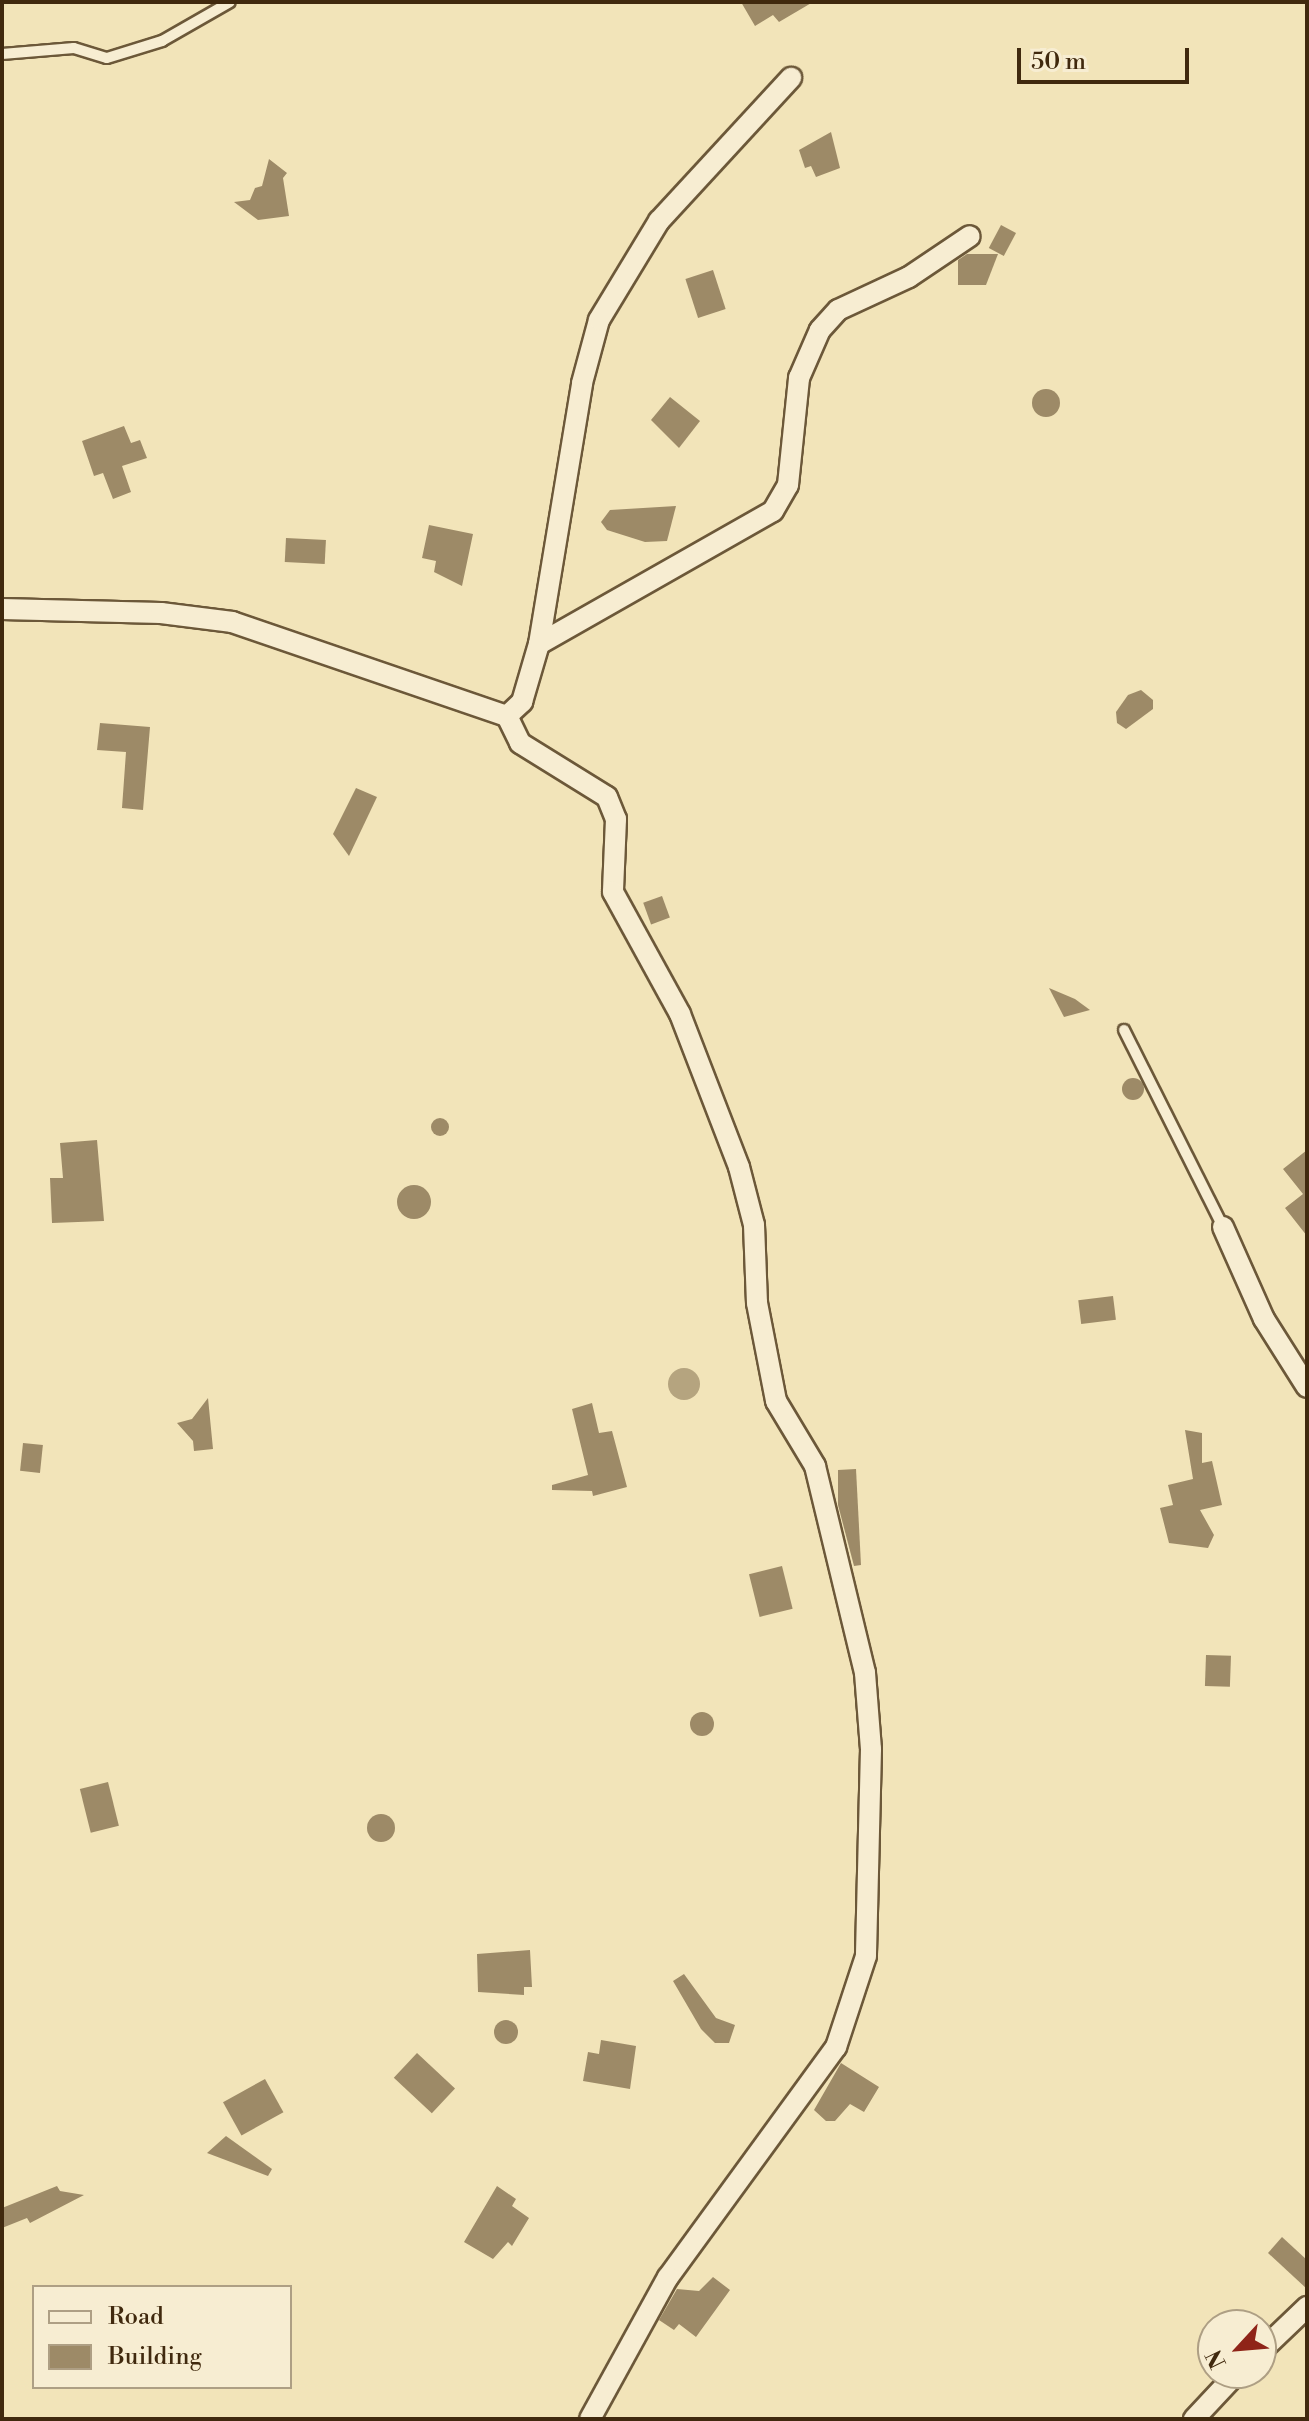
<!DOCTYPE html>
<style>
body{margin:0}
#map{position:relative;width:1309px;height:2421px;overflow:hidden;background:#f2e4b9;font-family:"Libre Bodoni",serif}
div>[style]{position:absolute}
.water>*{inset:0;background:#b5a47f}
.round{border-radius:50%}
.building>*{inset:0;background:#9d8a67;transform-origin:0 0}
.roads{filter:drop-shadow(2px 0 #6c5839) drop-shadow(-2px 0 #6c5839) drop-shadow(0 2px #6c5839) drop-shadow(0 -2px #6c5839)}
.service>*{height:10px;margin:-5px;padding:0 5px;transform-origin:5px;border-radius:5px;background:#f7edd2}
.minor>*{height:20px;margin:-10px;padding:0 10px;transform-origin:10px;border-radius:10px;background:#f7edd2}
span{translate:-50% -50%;white-space:nowrap;text-align:center;line-height:1.15;-webkit-text-stroke:6px #f7edd2;paint-order:stroke}
.frame{position:absolute;inset:0;border:4px solid #40290e;pointer-events:none}
.legend{position:absolute;left:32px;top:2285px;width:260px;height:104px;box-sizing:border-box;background:#f7edd2;border:2px solid #ae9f84;margin:0;padding:10px 14px;list-style:none;font-size:24px;color:#40290e}
.legend li{display:flex;align-items:center;gap:16px;height:40px}
.legend b{width:40px;border:2px solid #ae9f84}
.north{position:absolute;left:1197px;top:2309px;width:80px;height:80px;box-sizing:border-box;background:#f7edd2;border:2px solid #ae9f84;border-radius:50%;rotate:244deg;font-size:22px;font-weight:700;line-height:32px;text-align:center;color:#40290e}
.north::after{content:'';display:block;margin:auto;width:28px;height:36px;background:#8f2418;clip-path:polygon(50% 0,100% 100%,50% 72%,0 100%)}
.scale{position:absolute;left:1017px;top:48px;width:172px;height:36px;box-sizing:border-box;border:4px solid #40290e;border-top:0;padding-left:10px;font-size:24px;line-height:28px;white-space:nowrap;color:#40290e;-webkit-text-stroke:6px #f7edd2;paint-order:stroke}
</style>
<div id="map">
<div class="water">
<i class="round" style="left:668px;top:1368px;width:32px;height:32px"></i>
</div>
<div class="building">
<i style="clip-path:polygon(741px 2px,813px 2px,779px 22px,773px 15px,755px 26px)"></i>
<i style="clip-path:polygon(831px 132px,840px 168px,816px 177px,811px 166px,805px 168px,799px 150px)"></i>
<i style="clip-path:polygon(269px 159px,287px 173px,283px 178px,289px 216px,258px 220px,234px 202px,250px 200px,255px 188px,262px 186px)"></i>
<i style="left:1001px;top:225px;width:17px;height:26px;rotate:28deg"></i>
<i style="clip-path:polygon(967px 254px,998px 254px,986px 285px,958px 285px,958px 260px)"></i>
<i style="left:713px;top:270px;width:41px;height:29px;rotate:72deg"></i>
<i class="round" style="left:1032px;top:389px;width:28px;height:28px"></i>
<i style="clip-path:polygon(670px 397px,700px 421px,679px 448px,651px 420px)"></i>
<i style="clip-path:polygon(124px 426px,131px 443px,140px 440px,147px 458px,122px 466px,131px 492px,113px 499px,103px 473px,94px 476px,82px 441px)"></i>
<i style="clip-path:polygon(676px 506px,667px 541px,645px 542px,607px 530px,601px 522px,610px 510px)"></i>
<i style="clip-path:polygon(429px 525px,473px 534px,462px 586px,434px 572px,436px 561px,422px 558px)"></i>
<i style="left:286px;top:538px;width:40px;height:24px;rotate:3deg"></i>
<i style="clip-path:polygon(1141px 690px,1153px 700px,1153px 709px,1126px 729px,1117px 723px,1116px 712px,1128px 695px)"></i>
<i style="clip-path:polygon(100px 723px,150px 727px,143px 810px,122px 808px,126px 752px,97px 750px)"></i>
<i style="clip-path:polygon(356px 788px,377px 797px,349px 856px,333px 834px)"></i>
<i style="left:662px;top:896px;width:23px;height:20px;rotate:70deg"></i>
<i style="clip-path:polygon(1049px 988px,1075px 999px,1090px 1010px,1064px 1017px)"></i>
<i class="round" style="left:1122px;top:1078px;width:22px;height:22px"></i>
<i class="round" style="left:431px;top:1118px;width:18px;height:18px"></i>
<i style="clip-path:polygon(97px 1140px,104px 1221px,52px 1223px,50px 1178px,63px 1178px,60px 1143px)"></i>
<i style="clip-path:polygon(1307px 1150px,1307px 1236px,1285px 1208px,1303px 1194px,1283px 1169px)"></i>
<i class="round" style="left:397px;top:1185px;width:34px;height:34px"></i>
<i style="left:1113px;top:1296px;width:24px;height:35px;rotate:83deg"></i>
<i style="clip-path:polygon(208px 1398px,213px 1449px,194px 1451px,193px 1441px,177px 1423px,192px 1419px)"></i>
<i style="clip-path:polygon(592px 1403px,599px 1433px,612px 1431px,627px 1487px,593px 1496px,592px 1491px,552px 1490px,552px 1485px,588px 1475px,572px 1409px)"></i>
<i style="clip-path:polygon(1185px 1430px,1202px 1433px,1202px 1463px,1212px 1461px,1222px 1505px,1200px 1510px,1214px 1535px,1208px 1548px,1169px 1543px,1160px 1508px,1173px 1505px,1168px 1485px,1193px 1479px)"></i>
<i style="left:23px;top:1443px;width:20px;height:28px;rotate:6deg"></i>
<i style="clip-path:polygon(856px 1469px,861px 1565px,854px 1566px,838px 1505px,838px 1470px)"></i>
<i style="left:782px;top:1566px;width:44px;height:34px;rotate:76deg"></i>
<i style="left:1206px;top:1655px;width:25px;height:31px;rotate:2deg"></i>
<i class="round" style="left:690px;top:1712px;width:24px;height:24px"></i>
<i style="left:108px;top:1782px;width:45px;height:29px;rotate:76deg"></i>
<i class="round" style="left:367px;top:1814px;width:28px;height:28px"></i>
<i style="clip-path:polygon(530px 1950px,532px 1987px,524px 1987px,524px 1995px,478px 1992px,477px 1954px)"></i>
<i style="clip-path:polygon(684px 1974px,716px 2018px,735px 2025px,729px 2043px,715px 2043px,701px 2029px,673px 1981px)"></i>
<i class="round" style="left:494px;top:2020px;width:24px;height:24px"></i>
<i style="clip-path:polygon(601px 2040px,636px 2046px,630px 2089px,583px 2081px,588px 2052px,599px 2054px)"></i>
<i style="left:417px;top:2053px;width:52px;height:34px;rotate:43deg"></i>
<i style="clip-path:polygon(841px 2063px,879px 2087px,864px 2112px,850px 2104px,835px 2121px,826px 2121px,814px 2110px)"></i>
<i style="left:265px;top:2079px;width:38px;height:48px;rotate:61deg"></i>
<i style="clip-path:polygon(226px 2136px,272px 2169px,268px 2176px,207px 2153px)"></i>
<i style="clip-path:polygon(57px 2186px,60px 2191px,84px 2195px,30px 2223px,27px 2218px,2px 2228px,2px 2208px)"></i>
<i style="clip-path:polygon(497px 2186px,516px 2199px,512px 2206px,529px 2218px,512px 2246px,508px 2242px,493px 2259px,464px 2242px)"></i>
<i style="clip-path:polygon(1282px 2237px,1307px 2260px,1307px 2289px,1268px 2253px)"></i>
<i style="clip-path:polygon(713px 2277px,730px 2290px,696px 2337px,679px 2324px,674px 2330px,659px 2320px,677px 2289px,699px 2291px)"></i>
</div>
<div class="roads">
<div class="service">
<i style="left:2px;top:54px;width:72px;rotate:-4.8deg"></i>
<i style="left:74px;top:48px;width:34px;rotate:17deg"></i>
<i style="left:107px;top:58px;width:58px;rotate:-17.2deg"></i>
<i style="left:162px;top:41px;width:78px;rotate:-29.8deg"></i>
<i style="left:1124px;top:1030px;width:220px;rotate:63.3deg"></i>
</div>
<div class="minor">
<i style="left:2px;top:609px;width:159px;rotate:1.4deg"></i>
<i style="left:161px;top:613px;width:72px;rotate:7.2deg"></i>
<i style="left:232px;top:622px;width:291px;rotate:18.9deg"></i>
<i style="left:507px;top:716px;width:30px;rotate:64deg"></i>
<i style="left:520px;top:743px;width:102px;rotate:31.8deg"></i>
<i style="left:607px;top:797px;width:24px;rotate:68deg"></i>
<i style="left:616px;top:819px;width:73px;rotate:92.4deg"></i>
<i style="left:613px;top:892px;width:139px;rotate:61.2deg"></i>
<i style="left:680px;top:1014px;width:164px;rotate:68.9deg"></i>
<i style="left:739px;top:1167px;width:60px;rotate:75.5deg"></i>
<i style="left:754px;top:1225px;width:78px;rotate:87.8deg"></i>
<i style="left:757px;top:1303px;width:100px;rotate:79deg"></i>
<i style="left:776px;top:1401px;width:76px;rotate:59deg"></i>
<i style="left:815px;top:1466px;width:213px;rotate:76.4deg"></i>
<i style="left:865px;top:1673px;width:76px;rotate:85.5deg"></i>
<i style="left:871px;top:1749px;width:207px;rotate:91.4deg"></i>
<i style="left:866px;top:1956px;width:96px;rotate:108.2deg"></i>
<i style="left:836px;top:2047px;width:285px;rotate:126.1deg"></i>
<i style="left:668px;top:2277px;width:162px;rotate:118.8deg"></i>
<i style="left:539px;top:644px;width:269px;rotate:-29.6deg"></i>
<i style="left:773px;top:511px;width:30px;rotate:-60deg"></i>
<i style="left:788px;top:485px;width:108px;rotate:-84.1deg"></i>
<i style="left:799px;top:378px;width:52px;rotate:-66.4deg"></i>
<i style="left:820px;top:330px;width:27px;rotate:-48deg"></i>
<i style="left:838px;top:310px;width:78px;rotate:-24.9deg"></i>
<i style="left:909px;top:277px;width:73px;rotate:-33.9deg"></i>
<i style="left:507px;top:716px;width:21px;rotate:-43deg"></i>
<i style="left:522px;top:702px;width:60px;rotate:-73.7deg"></i>
<i style="left:539px;top:644px;width:265px;rotate:-80.6deg"></i>
<i style="left:582px;top:383px;width:65px;rotate:-74.9deg"></i>
<i style="left:599px;top:320px;width:116px;rotate:-58.8deg"></i>
<i style="left:659px;top:221px;width:195px;rotate:-47.3deg"></i>
<i style="left:1223px;top:1227px;width:101px;rotate:66deg"></i>
<i style="left:1264px;top:1319px;width:80px;rotate:57.7deg"></i>
<i style="left:1261px;top:2351px;width:64px;rotate:-43.7deg"></i>
<i style="left:1194px;top:2419px;width:63px;rotate:-46.9deg"></i>
</div>
</div>
<div class="frame"></div>
<ul class="legend">
<li><b style="height:10px;background:#f7edd2"></b>Road</li>
<li><b style="height:22px;background:#9d8a67"></b>Building</li>
</ul>
<div class="north">N</div>
<div class="scale">50 m</div>
</div>
